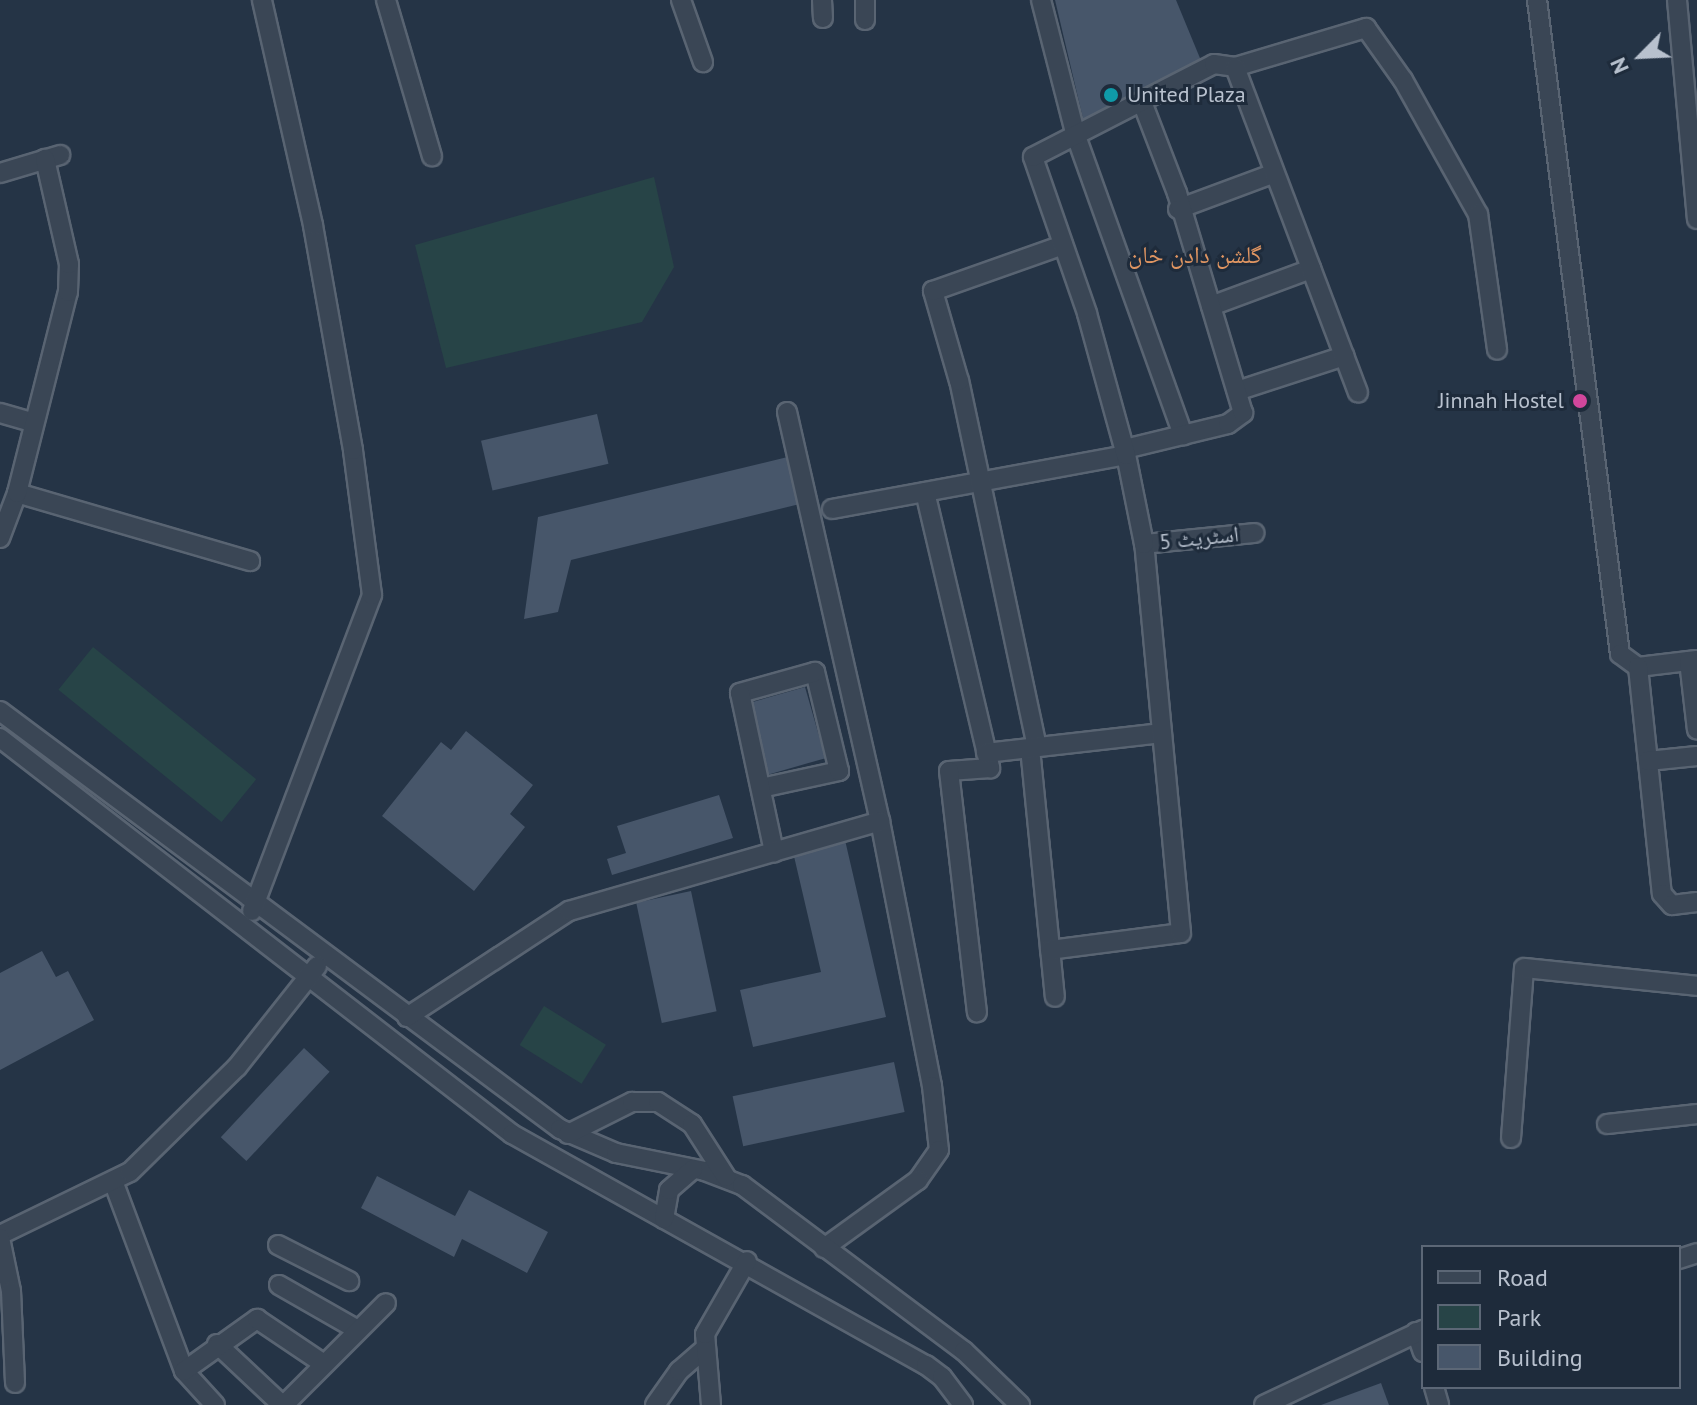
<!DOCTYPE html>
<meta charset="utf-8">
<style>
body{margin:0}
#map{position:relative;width:1697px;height:1405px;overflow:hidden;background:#253446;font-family:"PT Sans","Noto Naskh Arabic",sans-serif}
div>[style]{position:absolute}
.green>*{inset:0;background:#274447;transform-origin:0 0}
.building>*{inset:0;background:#47566a;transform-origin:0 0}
.roads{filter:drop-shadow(2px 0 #596472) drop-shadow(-2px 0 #596472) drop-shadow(0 2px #596472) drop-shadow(0 -2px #596472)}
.minor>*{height:18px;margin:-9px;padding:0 9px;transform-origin:9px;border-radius:9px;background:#3a4655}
.dots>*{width:22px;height:22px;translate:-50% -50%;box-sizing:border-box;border:4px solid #1e2b3b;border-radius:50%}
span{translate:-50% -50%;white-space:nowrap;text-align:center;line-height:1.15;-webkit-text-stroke:6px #1e2b3b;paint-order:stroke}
.poi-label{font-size:22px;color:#b8c1ce}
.left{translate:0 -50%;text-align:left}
.right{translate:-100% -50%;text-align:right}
.street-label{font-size:22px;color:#b8c1ce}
.neighbourhood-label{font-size:24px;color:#df9562}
.legend{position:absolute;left:1421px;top:1245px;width:260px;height:144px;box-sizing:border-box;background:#1e2b3b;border:2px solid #5c6776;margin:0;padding:10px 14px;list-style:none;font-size:24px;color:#b8c1ce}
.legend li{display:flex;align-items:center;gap:16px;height:40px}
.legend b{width:40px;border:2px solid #5c6776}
.north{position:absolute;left:1601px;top:16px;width:80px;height:80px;-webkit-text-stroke:6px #1e2b3b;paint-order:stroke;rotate:246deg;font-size:22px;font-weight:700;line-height:32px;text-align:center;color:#b8c1ce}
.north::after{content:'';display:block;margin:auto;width:28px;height:36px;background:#b8c1ce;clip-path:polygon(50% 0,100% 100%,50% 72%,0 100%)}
</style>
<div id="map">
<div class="green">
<i style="clip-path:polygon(654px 177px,674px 267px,642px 322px,446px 368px,415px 245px)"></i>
<i style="left:93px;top:647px;width:210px;height:55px;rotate:39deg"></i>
<i style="left:544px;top:1006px;width:73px;height:46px;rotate:32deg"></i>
</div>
<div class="building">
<i style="clip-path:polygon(1055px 0,1176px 0,1202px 63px,1085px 127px)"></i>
<i style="left:597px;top:414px;width:51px;height:119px;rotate:77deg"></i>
<i style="clip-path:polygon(800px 454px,812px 501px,571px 560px,558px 612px,524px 619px,538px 517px)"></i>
<i style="left:805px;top:687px;width:74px;height:59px;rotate:74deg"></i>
<i style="clip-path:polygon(466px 731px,533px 785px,510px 814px,525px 827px,474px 891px,382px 816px,441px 742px,451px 750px)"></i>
<i style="clip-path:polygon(719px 795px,733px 838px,612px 875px,607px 859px,626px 853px,617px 826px)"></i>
<i style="clip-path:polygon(845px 840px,886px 1017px,753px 1047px,740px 990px,821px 972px,793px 852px)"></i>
<i style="left:691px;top:891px;width:123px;height:56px;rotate:78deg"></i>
<i style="clip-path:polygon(42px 951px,56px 977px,68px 971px,94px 1020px,0 1070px,0 973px)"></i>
<i style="left:304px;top:1048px;width:35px;height:122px;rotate:43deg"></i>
<i style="left:894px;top:1062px;width:51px;height:165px;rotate:78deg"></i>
<i style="clip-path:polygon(377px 1176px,455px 1216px,469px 1190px,548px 1232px,527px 1273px,462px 1239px,454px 1257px,361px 1208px)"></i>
<i style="clip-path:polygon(1381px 1383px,1389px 1405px,1321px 1405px)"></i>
</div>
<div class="roads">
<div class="minor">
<i style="left:386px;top:0;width:163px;rotate:73.6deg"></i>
<i style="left:681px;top:0;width:66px;rotate:70.5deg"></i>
<i style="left:822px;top:0;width:18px;rotate:87deg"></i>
<i style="left:865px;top:0;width:20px;rotate:90deg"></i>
<i style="left:1041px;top:0;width:140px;rotate:75.6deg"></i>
<i style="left:1076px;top:136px;width:318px;rotate:70.3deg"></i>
<i style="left:1537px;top:0;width:659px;rotate:82.77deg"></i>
<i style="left:1620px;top:654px;width:22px;rotate:36deg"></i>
<i style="left:1638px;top:667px;width:59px;rotate:-6.8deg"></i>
<i style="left:1677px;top:0;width:220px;rotate:84.8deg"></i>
<i style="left:1235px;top:67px;width:137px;rotate:-16.6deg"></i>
<i style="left:1366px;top:28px;width:64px;rotate:54.6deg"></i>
<i style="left:1403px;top:80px;width:154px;rotate:60.8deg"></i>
<i style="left:1478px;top:214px;width:137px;rotate:82deg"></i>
<i style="left:0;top:173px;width:63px;rotate:-16.7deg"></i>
<i style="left:1178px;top:209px;width:103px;rotate:-20.4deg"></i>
<i style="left:1211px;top:306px;width:107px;rotate:-20.3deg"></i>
<i style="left:1237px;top:391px;width:113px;rotate:-18.1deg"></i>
<i style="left:787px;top:412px;width:419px;rotate:77.2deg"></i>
<i style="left:880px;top:821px;width:270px;rotate:78.9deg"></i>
<i style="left:932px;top:1086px;width:64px;rotate:83.8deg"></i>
<i style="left:939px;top:1150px;width:37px;rotate:125deg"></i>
<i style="left:918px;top:1180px;width:116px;rotate:144.1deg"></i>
<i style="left:0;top:413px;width:35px;rotate:16deg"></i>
<i style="left:1125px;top:449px;width:106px;rotate:-13.6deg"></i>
<i style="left:1228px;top:424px;width:19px;rotate:-36deg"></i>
<i style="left:1243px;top:413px;width:230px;rotate:-106.7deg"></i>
<i style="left:1177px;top:193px;width:97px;rotate:-111deg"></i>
<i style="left:925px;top:492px;width:284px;rotate:76.7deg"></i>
<i style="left:990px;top:768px;width:41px;rotate:175.8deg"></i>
<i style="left:949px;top:771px;width:243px;rotate:83.4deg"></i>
<i style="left:17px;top:493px;width:243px;rotate:16.3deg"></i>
<i style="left:832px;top:509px;width:299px;rotate:-10.4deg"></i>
<i style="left:0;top:538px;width:48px;rotate:-69.3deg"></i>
<i style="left:17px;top:493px;width:207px;rotate:-75.8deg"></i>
<i style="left:68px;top:292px;width:28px;rotate:-88deg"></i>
<i style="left:69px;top:264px;width:108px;rotate:-102.9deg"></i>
<i style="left:1144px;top:544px;width:111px;rotate:-5.7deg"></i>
<i style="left:1689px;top:661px;width:69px;rotate:83.4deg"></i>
<i style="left:1638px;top:667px;width:228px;rotate:84deg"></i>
<i style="left:1662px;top:894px;width:15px;rotate:48deg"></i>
<i style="left:1672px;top:905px;width:25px;rotate:-7deg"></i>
<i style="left:0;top:711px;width:699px;rotate:36.74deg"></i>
<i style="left:560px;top:1129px;width:61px;rotate:23.2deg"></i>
<i style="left:616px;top:1153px;width:91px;rotate:11.4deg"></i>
<i style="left:705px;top:1171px;width:40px;rotate:21deg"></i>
<i style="left:742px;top:1185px;width:277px;rotate:36.8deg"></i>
<i style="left:964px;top:1351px;width:78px;rotate:44deg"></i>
<i style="left:0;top:738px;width:647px;rotate:37.72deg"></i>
<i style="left:512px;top:1134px;width:474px;rotate:29.2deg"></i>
<i style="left:926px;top:1365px;width:20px;rotate:37deg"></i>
<i style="left:942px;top:1377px;width:35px;rotate:53deg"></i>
<i style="left:1037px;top:747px;width:374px;rotate:-102deg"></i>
<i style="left:959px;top:381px;width:94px;rotate:-106.1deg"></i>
<i style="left:933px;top:291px;width:138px;rotate:-19.5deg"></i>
<i style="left:1030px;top:748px;width:250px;rotate:84.3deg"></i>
<i style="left:986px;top:753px;width:177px;rotate:-6.5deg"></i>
<i style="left:1648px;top:761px;width:49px;rotate:-5.8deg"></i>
<i style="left:761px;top:788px;width:80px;rotate:-12.3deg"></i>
<i style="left:839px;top:771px;width:102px;rotate:-103.6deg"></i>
<i style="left:815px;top:672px;width:78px;rotate:164.4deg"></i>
<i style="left:740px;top:693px;width:163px;rotate:77.9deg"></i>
<i style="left:252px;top:911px;width:338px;rotate:-69.2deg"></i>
<i style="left:372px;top:595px;width:146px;rotate:-97.5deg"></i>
<i style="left:353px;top:450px;width:229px;rotate:-100.1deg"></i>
<i style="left:313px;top:225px;width:231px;rotate:-102.8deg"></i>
<i style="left:1050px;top:950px;width:132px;rotate:-7.4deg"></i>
<i style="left:1181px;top:933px;width:391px;rotate:-95.4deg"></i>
<i style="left:1144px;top:544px;width:91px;rotate:-101.4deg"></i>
<i style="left:1126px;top:455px;width:147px;rotate:-105.4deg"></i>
<i style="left:1087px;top:313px;width:165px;rotate:-109.1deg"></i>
<i style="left:1033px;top:157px;width:203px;rotate:-27.2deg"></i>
<i style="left:1214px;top:64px;width:21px;rotate:8deg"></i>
<i style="left:1235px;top:67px;width:348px;rotate:69.3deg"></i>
<i style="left:407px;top:1017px;width:194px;rotate:-33.2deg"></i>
<i style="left:569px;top:911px;width:324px;rotate:-16.1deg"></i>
<i style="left:1607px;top:1124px;width:91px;rotate:-6.3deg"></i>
<i style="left:568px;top:1134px;width:72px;rotate:-26.6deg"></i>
<i style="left:632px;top:1102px;width:26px"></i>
<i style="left:658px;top:1102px;width:40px;rotate:32.9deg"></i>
<i style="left:692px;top:1124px;width:63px;rotate:57.3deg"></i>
<i style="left:1511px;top:1138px;width:170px;rotate:-85.6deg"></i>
<i style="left:1524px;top:968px;width:174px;rotate:5.9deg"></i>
<i style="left:113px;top:1181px;width:203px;rotate:69.5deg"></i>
<i style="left:184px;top:1371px;width:46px;rotate:47.6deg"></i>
<i style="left:664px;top:1219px;width:29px;rotate:-80deg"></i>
<i style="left:669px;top:1190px;width:32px;rotate:-41deg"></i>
<i style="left:0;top:1235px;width:144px;rotate:-25.9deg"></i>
<i style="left:130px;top:1172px;width:150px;rotate:-44.5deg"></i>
<i style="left:237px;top:1067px;width:129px;rotate:-51.6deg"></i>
<i style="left:0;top:1238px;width:54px;rotate:78.3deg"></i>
<i style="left:11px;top:1291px;width:92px;rotate:87.5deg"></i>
<i style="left:278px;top:1245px;width:80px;rotate:26.9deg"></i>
<i style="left:1679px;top:1259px;width:19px;rotate:-18deg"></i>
<i style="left:279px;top:1285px;width:91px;rotate:29.7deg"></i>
<i style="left:1416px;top:1332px;width:21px;rotate:71deg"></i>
<i style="left:217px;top:1344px;width:89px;rotate:43.2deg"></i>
<i style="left:184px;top:1371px;width:90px;rotate:-35.5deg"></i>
<i style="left:257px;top:1319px;width:81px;rotate:33.9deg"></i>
<i style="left:1434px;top:1387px;width:19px;rotate:74deg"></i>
<i style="left:284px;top:1405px;width:144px;rotate:-45deg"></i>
<i style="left:655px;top:1405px;width:42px;rotate:-54.8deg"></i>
<i style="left:679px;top:1371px;width:32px;rotate:-41deg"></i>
<i style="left:711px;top:1405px;width:71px;rotate:-94.8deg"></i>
<i style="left:705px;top:1334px;width:84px;rotate:-60.1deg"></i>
<i style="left:1264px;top:1405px;width:176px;rotate:-25.3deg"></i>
</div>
</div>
<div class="dots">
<i style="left:1111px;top:95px;background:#0f9aa8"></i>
<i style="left:1580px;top:401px;background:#d1479c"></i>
</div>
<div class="poi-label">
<span class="left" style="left:1127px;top:95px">United Plaza</span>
<span class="right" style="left:1564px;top:401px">Jinnah Hostel</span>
</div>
<div class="street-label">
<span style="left:1199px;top:538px;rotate:-6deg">اسٹریٹ 5</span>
</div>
<div class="neighbourhood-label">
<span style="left:1195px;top:255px">گلشن دادن خان</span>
</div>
<ul class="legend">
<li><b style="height:10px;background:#3a4655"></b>Road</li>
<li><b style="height:22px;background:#274447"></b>Park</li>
<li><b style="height:22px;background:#47566a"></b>Building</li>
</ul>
<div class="north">N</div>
</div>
